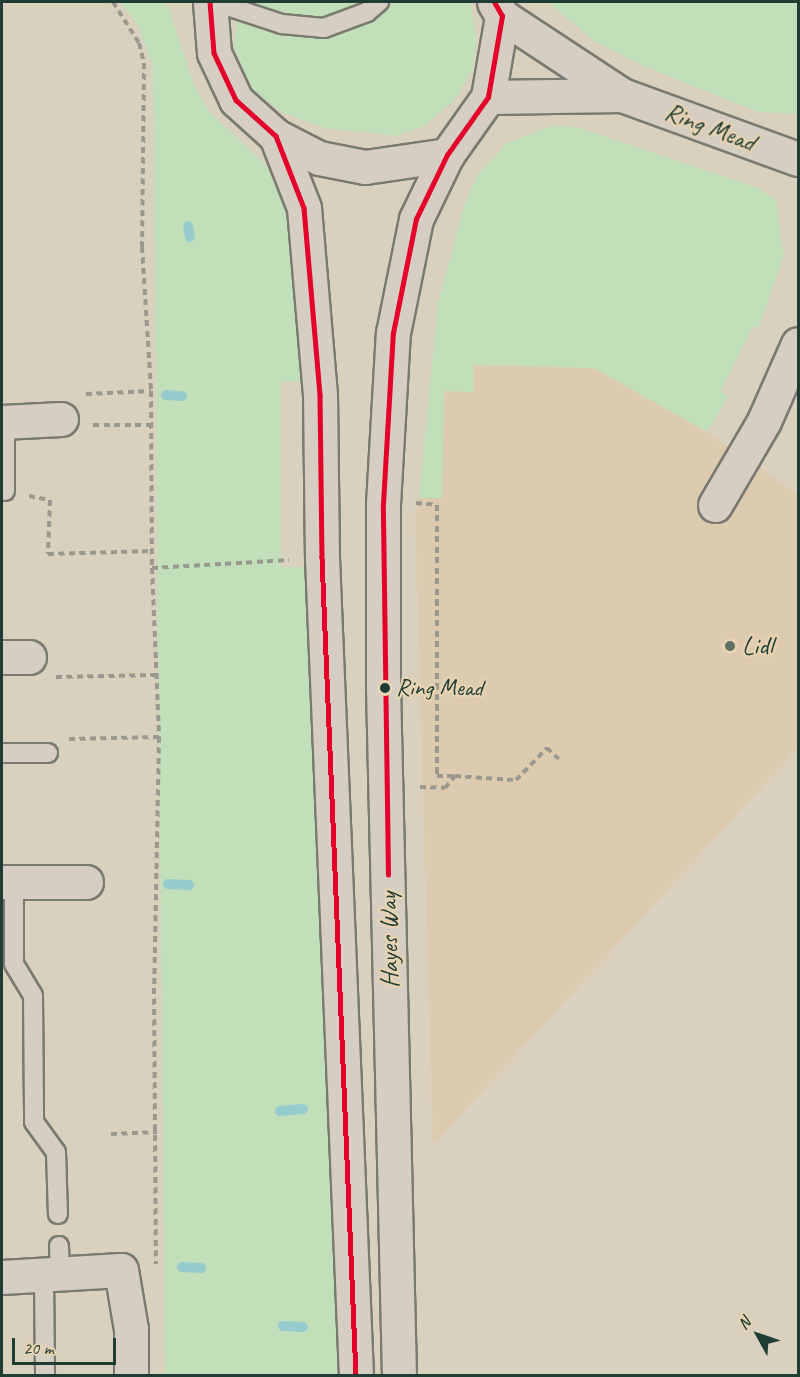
<!DOCTYPE html>
<style>
body{margin:0}
#map{position:relative;width:800px;height:1377px;overflow:hidden;background:#dad0be;font-family:Caveat,sans-serif}
div>[style]{position:absolute}
.built>*{inset:0;background:#ddcbb0}
.green>*{inset:0;background:#c1dfb8}
.stream>*{height:10px;margin:-5px;padding:0 5px;transform-origin:5px;border-radius:5px;background:#97ccce}
.path>*{height:4px;margin-top:-2px;transform-origin:0;background:repeating-linear-gradient(90deg,#9a998f 0 6px,transparent 0 10.5px)}
.roads{filter:drop-shadow(2px 0 #797a70) drop-shadow(-2px 0 #797a70) drop-shadow(0 2px #797a70) drop-shadow(0 -2px #797a70)}
.service>*{height:18px;margin:-9px;padding:0 9px;transform-origin:9px;border-radius:9px;background:#d6cec2}
.minor>*{height:33px;margin:-16.5px;padding:0 16.5px;transform-origin:16.5px;border-radius:16.5px;background:#d6cec2}
.tertiary>*{height:33px;margin:-16.5px;padding:0 16.5px;transform-origin:16.5px;border-radius:16.5px;background:#d6cec2}
.bus-1>*{height:4.5px;margin:-2.25px;padding:0 2.25px;transform-origin:2.25px;border-radius:2.25px;background:#e4002b}
.dots>*{width:16px;height:16px;translate:-50% -50%;box-sizing:border-box;border:3px solid #e7d3b1;border-radius:50%}
span{translate:-50% -50%;white-space:nowrap;text-align:center;line-height:1.15;-webkit-text-stroke:4.5px #e7d3b1;paint-order:stroke}
.bus-label{font-size:24px;color:#1f3d34}
.left{translate:0 -50%;text-align:left}
.street-label{font-size:26px;color:#1f3d34}
.poi-label{font-size:26px;color:#1f3d34}
.frame{position:absolute;inset:0;border:3px solid #1f3d34;pointer-events:none}
.north{position:absolute;left:728px;top:1305px;width:60px;height:60px;-webkit-text-stroke:4px #e7d3b1;paint-order:stroke;rotate:310deg;font-size:16px;font-weight:700;line-height:24px;text-align:center;color:#1f3d34}
.north::after{content:'';display:block;margin:auto;width:21px;height:27px;background:#1f3d34;clip-path:polygon(50% 0,100% 100%,50% 72%,0 100%)}
.scale{position:absolute;left:12px;top:1338px;width:104px;height:27px;box-sizing:border-box;border:3px solid #1f3d34;border-top:0;padding-left:8px;font-size:18px;line-height:21px;white-space:nowrap;color:#1f3d34;-webkit-text-stroke:4px #e7d3b1;paint-order:stroke}
</style>
<div id="map">
<div class="built">
<i style="clip-path:polygon(473px 365px,594px 368px,707px 432px,798px 494px,798px 748px,433px 1145px,415px 514px,419px 498px,442px 498px,444px 391px,473px 392px)"></i>
</div>
<div class="green">
<i style="clip-path:polygon(120px 2px,163px 2px,169px 8px,194px 86px,208px 110px,265px 165px,287px 205px,294px 235px,302px 381px,281px 382px,281px 567px,305px 567px,322px 758px,340px 1375px,165px 1375px,153px 67px,138px 25px)"></i>
<i style="clip-path:polygon(238px 2px,470px 2px,477px 40px,472px 71px,454px 101px,424px 126px,397px 136px,325px 128px,283px 113px,253px 90px,234px 48px)"></i>
<i style="clip-path:polygon(548px 2px,798px 2px,798px 114px,758px 112px,641px 65px,593px 40px)"></i>
<i style="clip-path:polygon(552px 126px,577px 127px,759px 188px,776px 200px,784px 255px,759px 327px,753px 327px,721px 391px,728px 397px,707px 432px,594px 368px,473px 365px,473px 392px,444px 391px,442px 498px,419px 498px,438px 303px,465px 203px,478px 174px,507px 143px)"></i>
</div>
<div class="stream">
<i style="left:188px;top:226px;width:11px;rotate:80deg"></i>
<i style="left:166px;top:395px;width:16px;rotate:4deg"></i>
<i style="left:168px;top:884px;width:21px;rotate:3deg"></i>
<i style="left:280px;top:1111px;width:23px;rotate:-5deg"></i>
<i style="left:182px;top:1267px;width:19px;rotate:3deg"></i>
<i style="left:283px;top:1326px;width:20px;rotate:3deg"></i>
</div>
<div class="path">
<i style="left:113px;top:2px;width:49px;rotate:57.6deg"></i>
<i style="left:139px;top:43px;width:21px;rotate:76deg"></i>
<i style="left:144px;top:63px;width:184px;rotate:90.6deg"></i>
<i style="left:142px;top:247px;width:144px;rotate:86.4deg"></i>
<i style="left:151px;top:391px;width:177px;rotate:89.7deg"></i>
<i style="left:152px;top:568px;width:169px;rotate:87.6deg"></i>
<i style="left:159px;top:737px;width:251px;rotate:91.1deg"></i>
<i style="left:154px;top:988px;width:276px;rotate:89.6deg"></i>
<i style="left:86px;top:394px;width:65px;rotate:-2.6deg"></i>
<i style="left:93px;top:425px;width:59px"></i>
<i style="left:29px;top:496px;width:21px;rotate:11deg"></i>
<i style="left:50px;top:500px;width:54px;rotate:92.1deg"></i>
<i style="left:48px;top:554px;width:104px;rotate:-1.7deg"></i>
<i style="left:416px;top:503px;width:21px;rotate:5deg"></i>
<i style="left:437px;top:505px;width:271px;rotate:90deg"></i>
<i style="left:437px;top:776px;width:18px"></i>
<i style="left:152px;top:568px;width:137px;rotate:-3.3deg"></i>
<i style="left:56px;top:677px;width:102px;rotate:-1.1deg"></i>
<i style="left:69px;top:739px;width:90px;rotate:-1.3deg"></i>
<i style="left:420px;top:787px;width:25px;rotate:2deg"></i>
<i style="left:445px;top:788px;width:16px;rotate:-50deg"></i>
<i style="left:455px;top:776px;width:61px;rotate:3.8deg"></i>
<i style="left:516px;top:780px;width:45px;rotate:-45.9deg"></i>
<i style="left:547px;top:748px;width:16px;rotate:43deg"></i>
<i style="left:111px;top:1134px;width:46px;rotate:-2.5deg"></i>
</div>
<div class="roads">
<div class="service">
<i style="left:215px;top:2px;width:71px;rotate:18.2deg"></i>
<i style="left:282px;top:24px;width:42px;rotate:5.4deg"></i>
<i style="left:324px;top:28px;width:46px;rotate:-20.4deg"></i>
<i style="left:367px;top:12px;width:16px;rotate:-40deg"></i>
<i style="left:5px;top:491px;width:69px;rotate:-90deg"></i>
<i style="left:2px;top:753px;width:46px"></i>
<i style="left:14px;top:882px;width:82px;rotate:90deg"></i>
<i style="left:14px;top:964px;width:37px;rotate:59deg"></i>
<i style="left:33px;top:996px;width:126px;rotate:89.5deg"></i>
<i style="left:34px;top:1122px;width:37px;rotate:54deg"></i>
<i style="left:56px;top:1152px;width:62px;rotate:88.2deg"></i>
<i style="left:59px;top:1246px;width:29px;rotate:88deg"></i>
<i style="left:44px;top:1277px;width:99px;rotate:89.4deg"></i>
</div>
<div class="minor">
<i style="left:502px;top:16px;width:144px;rotate:33.4deg"></i>
<i style="left:622px;top:95px;width:187px;rotate:20deg"></i>
<i style="left:488px;top:97px;width:133px;rotate:-0.9deg"></i>
<i style="left:2px;top:422px;width:59px;rotate:-2.9deg"></i>
<i style="left:715px;top:505px;width:97px;rotate:-59.7deg"></i>
<i style="left:764px;top:421px;width:84px;rotate:-66.2deg"></i>
<i style="left:2px;top:657px;width:27px"></i>
<i style="left:2px;top:882px;width:84px"></i>
<i style="left:2px;top:1277px;width:119px;rotate:-3.4deg"></i>
<i style="left:121px;top:1270px;width:60px;rotate:80.4deg"></i>
<i style="left:131px;top:1329px;width:47px;rotate:90deg"></i>
</div>
<div class="tertiary">
<i style="left:210px;top:2px;width:51px;rotate:85.5deg"></i>
<i style="left:214px;top:53px;width:52px;rotate:64.9deg"></i>
<i style="left:236px;top:100px;width:54px;rotate:42deg"></i>
<i style="left:276px;top:136px;width:48px;rotate:27.1deg"></i>
<i style="left:319px;top:158px;width:47px;rotate:11.1deg"></i>
<i style="left:365px;top:167px;width:83px;rotate:-8.3deg"></i>
<i style="left:276px;top:136px;width:77px;rotate:68.7deg"></i>
<i style="left:304px;top:208px;width:188px;rotate:85.1deg"></i>
<i style="left:320px;top:395px;width:163px;rotate:89.3deg"></i>
<i style="left:322px;top:558px;width:819px;rotate:87.62deg"></i>
<i style="left:399px;top:1376px;width:689px;rotate:-91.33deg"></i>
<i style="left:383px;top:687px;width:183px;rotate:-90deg"></i>
<i style="left:383px;top:504px;width:171px;rotate:-86.7deg"></i>
<i style="left:393px;top:333px;width:116px;rotate:-78.6deg"></i>
<i style="left:416px;top:219px;width:71px;rotate:-64.2deg"></i>
<i style="left:447px;top:155px;width:71px;rotate:-54.7deg"></i>
<i style="left:488px;top:97px;width:82px;rotate:-80.2deg"></i>
<i style="left:502px;top:16px;width:16px;rotate:-120deg"></i>
</div>
</div>
<div class="bus-1">
<i style="left:210px;top:2px;width:51px;rotate:85.5deg"></i>
<i style="left:214px;top:53px;width:52px;rotate:64.9deg"></i>
<i style="left:236px;top:100px;width:54px;rotate:42deg"></i>
<i style="left:276px;top:136px;width:77px;rotate:68.7deg"></i>
<i style="left:304px;top:208px;width:188px;rotate:85.1deg"></i>
<i style="left:320px;top:395px;width:163px;rotate:89.3deg"></i>
<i style="left:322px;top:558px;width:819px;rotate:87.62deg"></i>
<i style="left:388px;top:875px;width:371px;rotate:-90.8deg"></i>
<i style="left:383px;top:504px;width:171px;rotate:-86.7deg"></i>
<i style="left:393px;top:333px;width:116px;rotate:-78.6deg"></i>
<i style="left:416px;top:219px;width:71px;rotate:-64.2deg"></i>
<i style="left:447px;top:155px;width:71px;rotate:-54.7deg"></i>
<i style="left:488px;top:97px;width:82px;rotate:-80.2deg"></i>
<i style="left:502px;top:16px;width:16px;rotate:-120deg"></i>
</div>
<div class="dots">
<i style="left:730px;top:646px;background:#607064"></i>
<i style="left:385px;top:688px;background:#1f3d34"></i>
</div>
<div class="bus-label">
<span class="left" style="left:396px;top:688px">Ring Mead</span>
</div>
<div class="street-label">
<span style="left:710px;top:127px;rotate:20deg">Ring Mead</span>
<span style="left:389px;top:940px;rotate:-91deg">Hayes Way</span>
</div>
<div class="poi-label">
<span class="left" style="left:742px;top:646px">Lidl</span>
</div>
<div class="frame"></div>
<div class="north">N</div>
<div class="scale">20 m</div>
</div>
